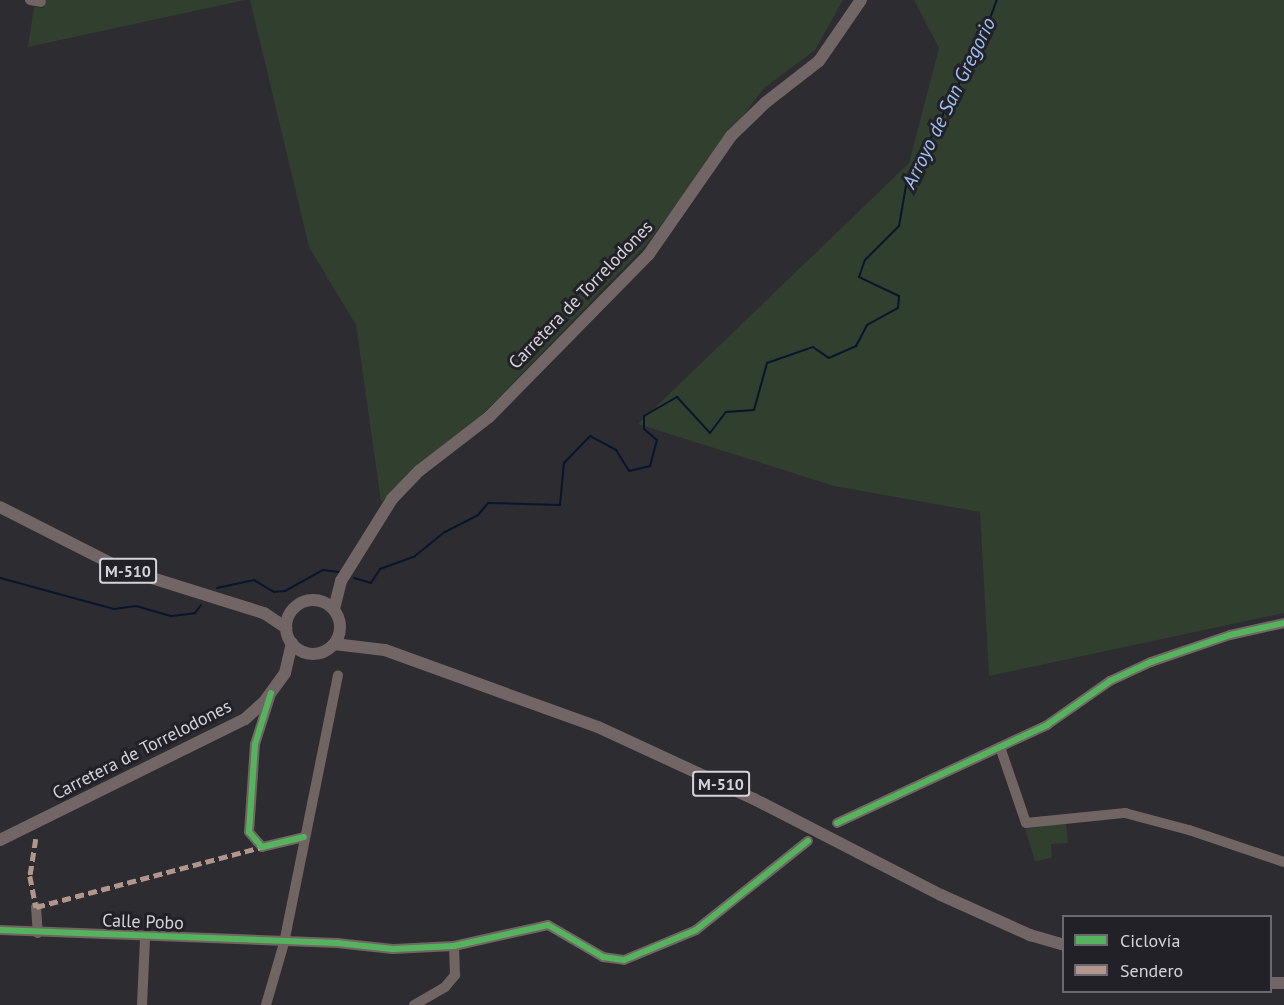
<!DOCTYPE html>
<meta charset="utf-8">
<style>
body{margin:0}
#map{position:relative;width:1284px;height:1005px;overflow:hidden;background:#2c2c31;font-family:"PT Sans",sans-serif}
div>[style]{position:absolute}
.green>*{inset:0;background:#303f2e}
.stream>*{height:2px;margin:-1px;padding:0 1px;transform-origin:1px;border-radius:1px;background:#08162b}
.minor>*{height:10px;margin:-5px;padding:0 5px;transform-origin:5px;border-radius:5px;background:#706563}
.major>*{height:12px;margin:-6px;padding:0 6px;transform-origin:6px;border-radius:6px;background:#716565}
.major>.ring{margin:-6px;padding:0;box-sizing:content-box;background:none;border:12px solid #716565;border-radius:50%}
.quiet>*{height:4.5px;margin-top:-2.25px;transform-origin:0;background:repeating-linear-gradient(90deg,#b2968c 0 9px,transparent 0 13.5px)}
.cycleway>*{height:6px;margin:-3px;padding:0 3px;transform-origin:3px;border-radius:3px;background:#56b35d}
span{translate:-50% -50%;white-space:nowrap;text-align:center;line-height:1.15;-webkit-text-stroke:6px #222128;paint-order:stroke}
.shield-label span{padding:2px 4px;background:#222128;border:2px solid;border-radius:4px;-webkit-text-stroke-width:0}
.shield-label{font-size:16px;color:#d4d4d9;font-weight:700}
.street-label{font-size:18px;color:#d4d4d9}
.water-label{font-size:20px;color:#9ec2f3;font-style:italic}
.legend{position:absolute;left:1062px;top:915px;width:210px;height:78px;box-sizing:border-box;background:#222128;border:2px solid #69696f;margin:0;padding:8px 10px;list-style:none;font-size:18px;color:#d4d4d9}
.legend li{display:flex;align-items:center;gap:12px;height:30px}
.legend b{width:30px;border:2px solid #69696f}
</style>
<div id="map">
<div class="green">
<i style="clip-path:polygon(45px 0,245px 0,28px 47px,34px 7px,44px 8px)"></i>
<i style="clip-path:polygon(250px 0,843px 0,815px 50px,764px 88px,646px 245px,480px 417px,381px 502px,356px 325px,309px 247px)"></i>
<i style="clip-path:polygon(914px 0,1284px 0,1284px 613px,989px 676px,980px 512px,834px 486px,638px 424px,909px 163px,939px 48px)"></i>
<i style="clip-path:polygon(1066px 823px,1068px 843px,1051px 844px,1052px 858px,1035px 861px,1025px 829px)"></i>
</div>
<div class="stream">
<i style="left:0;top:578px;width:118px;rotate:15.2deg"></i>
<i style="left:114px;top:609px;width:22px;rotate:-8deg"></i>
<i style="left:136px;top:606px;width:37px;rotate:16deg"></i>
<i style="left:172px;top:616px;width:23px;rotate:-7deg"></i>
<i style="left:195px;top:613px;width:10px;rotate:-53deg"></i>
<i style="left:354px;top:578px;width:18px;rotate:16deg"></i>
<i style="left:371px;top:583px;width:17px;rotate:-57deg"></i>
<i style="left:380px;top:569px;width:37px;rotate:-20deg"></i>
<i style="left:415px;top:556px;width:38px;rotate:-39deg"></i>
<i style="left:445px;top:532px;width:37px;rotate:-27deg"></i>
<i style="left:478px;top:515px;width:16px;rotate:-50deg"></i>
<i style="left:488px;top:503px;width:72px;rotate:1.6deg"></i>
<i style="left:560px;top:505px;width:42px;rotate:-84.6deg"></i>
<i style="left:564px;top:463px;width:37px;rotate:-46deg"></i>
<i style="left:590px;top:436px;width:30px;rotate:28deg"></i>
<i style="left:616px;top:450px;width:25px;rotate:58deg"></i>
<i style="left:629px;top:471px;width:22px;rotate:-13deg"></i>
<i style="left:650px;top:466px;width:27px;rotate:-75deg"></i>
<i style="left:657px;top:440px;width:17px;rotate:-140deg"></i>
<i style="left:644px;top:429px;width:13px;rotate:-90deg"></i>
<i style="left:644px;top:416px;width:38px;rotate:-30deg"></i>
<i style="left:677px;top:397px;width:49px;rotate:47.5deg"></i>
<i style="left:710px;top:433px;width:26px;rotate:-53deg"></i>
<i style="left:726px;top:412px;width:28px;rotate:-4deg"></i>
<i style="left:754px;top:410px;width:49px;rotate:-74.5deg"></i>
<i style="left:767px;top:363px;width:49px;rotate:-19.2deg"></i>
<i style="left:813px;top:347px;width:19px;rotate:35deg"></i>
<i style="left:829px;top:358px;width:30px;rotate:-24deg"></i>
<i style="left:856px;top:346px;width:24px;rotate:-62deg"></i>
<i style="left:867px;top:325px;width:35px;rotate:-29deg"></i>
<i style="left:898px;top:308px;width:12px;rotate:-85deg"></i>
<i style="left:899px;top:296px;width:44px;rotate:-154.6deg"></i>
<i style="left:859px;top:277px;width:18px;rotate:-71deg"></i>
<i style="left:865px;top:260px;width:48px;rotate:-45deg"></i>
<i style="left:899px;top:226px;width:41px;rotate:-80.1deg"></i>
<i style="left:906px;top:186px;width:170px;rotate:-62.7deg"></i>
<i style="left:984px;top:35px;width:37px;rotate:-70deg"></i>
<i style="left:217px;top:588px;width:38px;rotate:-12deg"></i>
<i style="left:254px;top:580px;width:23px;rotate:31deg"></i>
<i style="left:274px;top:592px;width:11px;rotate:-5deg"></i>
<i style="left:285px;top:591px;width:43px;rotate:-28.9deg"></i>
<i style="left:323px;top:570px;width:16px;rotate:7deg"></i>
</div>
<div class="minor">
<i style="left:30px;top:0;width:11px;rotate:10deg"></i>
<i style="left:271px;top:694px;width:52px;rotate:107.7deg"></i>
<i style="left:255px;top:744px;width:88px;rotate:93.9deg"></i>
<i style="left:249px;top:832px;width:20px;rotate:49deg"></i>
<i style="left:262px;top:847px;width:43px;rotate:-13.4deg"></i>
<i style="left:1000px;top:747px;width:80px;rotate:71.1deg"></i>
<i style="left:1026px;top:823px;width:100px;rotate:-5.8deg"></i>
<i style="left:1125px;top:813px;width:66px;rotate:14.9deg"></i>
<i style="left:1189px;top:830px;width:100px;rotate:18.6deg"></i>
<i style="left:837px;top:823px;width:232px;rotate:-25deg"></i>
<i style="left:1047px;top:725px;width:77px;rotate:-34.9deg"></i>
<i style="left:1110px;top:681px;width:45px;rotate:-24.9deg"></i>
<i style="left:1151px;top:662px;width:83px;rotate:-18.9deg"></i>
<i style="left:1230px;top:635px;width:55px;rotate:-12.5deg"></i>
<i style="left:36px;top:907px;width:26px;rotate:86deg"></i>
<i style="left:0;top:930px;width:337px;rotate:2.2deg"></i>
<i style="left:337px;top:943px;width:56px;rotate:6.1deg"></i>
<i style="left:393px;top:949px;width:61px;rotate:-2.8deg"></i>
<i style="left:454px;top:946px;width:96px;rotate:-12.6deg"></i>
<i style="left:548px;top:925px;width:64px;rotate:30.2deg"></i>
<i style="left:603px;top:957px;width:21px;rotate:8deg"></i>
<i style="left:624px;top:960px;width:78px;rotate:-22.6deg"></i>
<i style="left:696px;top:930px;width:143px;rotate:-38.5deg"></i>
<i style="left:142px;top:1005px;width:67px;rotate:-87.4deg"></i>
<i style="left:266px;top:1005px;width:65px;rotate:-73.8deg"></i>
<i style="left:284px;top:943px;width:273px;rotate:-78.6deg"></i>
<i style="left:414px;top:1005px;width:36px;rotate:-30deg"></i>
<i style="left:445px;top:987px;width:16px;rotate:-50deg"></i>
<i style="left:455px;top:975px;width:29px;rotate:-92deg"></i>
</div>
<div class="major">
<i style="left:0;top:507px;width:135px;rotate:26.9deg"></i>
<i style="left:120px;top:568px;width:151px;rotate:17.4deg"></i>
<i style="left:264px;top:613px;width:27px;rotate:34deg"></i>
<i class="ring" style="left:286px;top:600px;width:42px;height:42px"></i>
<i style="left:334px;top:609px;width:29px;rotate:-76deg"></i>
<i style="left:341px;top:581px;width:97px;rotate:-58.1deg"></i>
<i style="left:392px;top:499px;width:39px;rotate:-46deg"></i>
<i style="left:419px;top:471px;width:88px;rotate:-37.6deg"></i>
<i style="left:489px;top:417px;width:228px;rotate:-45.5deg"></i>
<i style="left:649px;top:254px;width:144px;rotate:-55.2deg"></i>
<i style="left:731px;top:136px;width:47px;rotate:-44.1deg"></i>
<i style="left:765px;top:103px;width:68px;rotate:-37.9deg"></i>
<i style="left:819px;top:61px;width:74px;rotate:-55.5deg"></i>
<i style="left:334px;top:644px;width:51px;rotate:6.7deg"></i>
<i style="left:385px;top:650px;width:226px;rotate:19.9deg"></i>
<i style="left:598px;top:727px;width:172px;rotate:24.8deg"></i>
<i style="left:754px;top:799px;width:210px;rotate:27.2deg"></i>
<i style="left:941px;top:895px;width:98px;rotate:24.2deg"></i>
<i style="left:1030px;top:935px;width:35px;rotate:16deg"></i>
<i style="left:0;top:840px;width:273px;rotate:-26.3deg"></i>
<i style="left:245px;top:719px;width:25px;rotate:-42deg"></i>
<i style="left:264px;top:702px;width:36px;rotate:-54deg"></i>
<i style="left:285px;top:673px;width:31px;rotate:-77deg"></i>
<i style="left:1270px;top:983px;width:14px"></i>
</div>
<div class="quiet">
<i style="left:36px;top:839px;width:37px;rotate:99deg"></i>
<i style="left:30px;top:876px;width:32px;rotate:79deg"></i>
<i style="left:36px;top:907px;width:234px;rotate:-14.9deg"></i>
</div>
<div class="cycleway">
<i style="left:271px;top:693px;width:53px;rotate:107.4deg"></i>
<i style="left:255px;top:744px;width:88px;rotate:93.9deg"></i>
<i style="left:249px;top:832px;width:20px;rotate:49deg"></i>
<i style="left:262px;top:847px;width:43px;rotate:-13.4deg"></i>
<i style="left:837px;top:823px;width:232px;rotate:-25deg"></i>
<i style="left:1047px;top:725px;width:77px;rotate:-34.9deg"></i>
<i style="left:1110px;top:681px;width:45px;rotate:-24.9deg"></i>
<i style="left:1151px;top:662px;width:83px;rotate:-18.9deg"></i>
<i style="left:1230px;top:635px;width:55px;rotate:-12.5deg"></i>
<i style="left:0;top:930px;width:337px;rotate:2.2deg"></i>
<i style="left:337px;top:943px;width:56px;rotate:6.1deg"></i>
<i style="left:393px;top:949px;width:61px;rotate:-2.8deg"></i>
<i style="left:454px;top:946px;width:96px;rotate:-12.6deg"></i>
<i style="left:548px;top:925px;width:64px;rotate:30.2deg"></i>
<i style="left:603px;top:957px;width:21px;rotate:8deg"></i>
<i style="left:624px;top:960px;width:78px;rotate:-22.6deg"></i>
<i style="left:696px;top:930px;width:143px;rotate:-38.5deg"></i>
</div>
<div class="shield-label">
<span style="left:128px;top:571px">M-510</span>
<span style="left:721px;top:784px">M-510</span>
</div>
<div class="street-label">
<span style="left:581px;top:295px;rotate:-46deg">Carretera de Torrelodones</span>
<span style="left:142px;top:750px;rotate:-27deg">Carretera de Torrelodones</span>
<span style="left:143px;top:922px;rotate:2deg">Calle Pobo</span>
</div>
<div class="water-label">
<span style="left:949px;top:103px;rotate:-64deg">Arroyo de San Gregorio</span>
</div>
<ul class="legend">
<li><b style="height:8px;background:#56b35d"></b>Ciclovía</li>
<li><b style="height:8px;background:#b2968c"></b>Sendero</li>
</ul>
</div>
